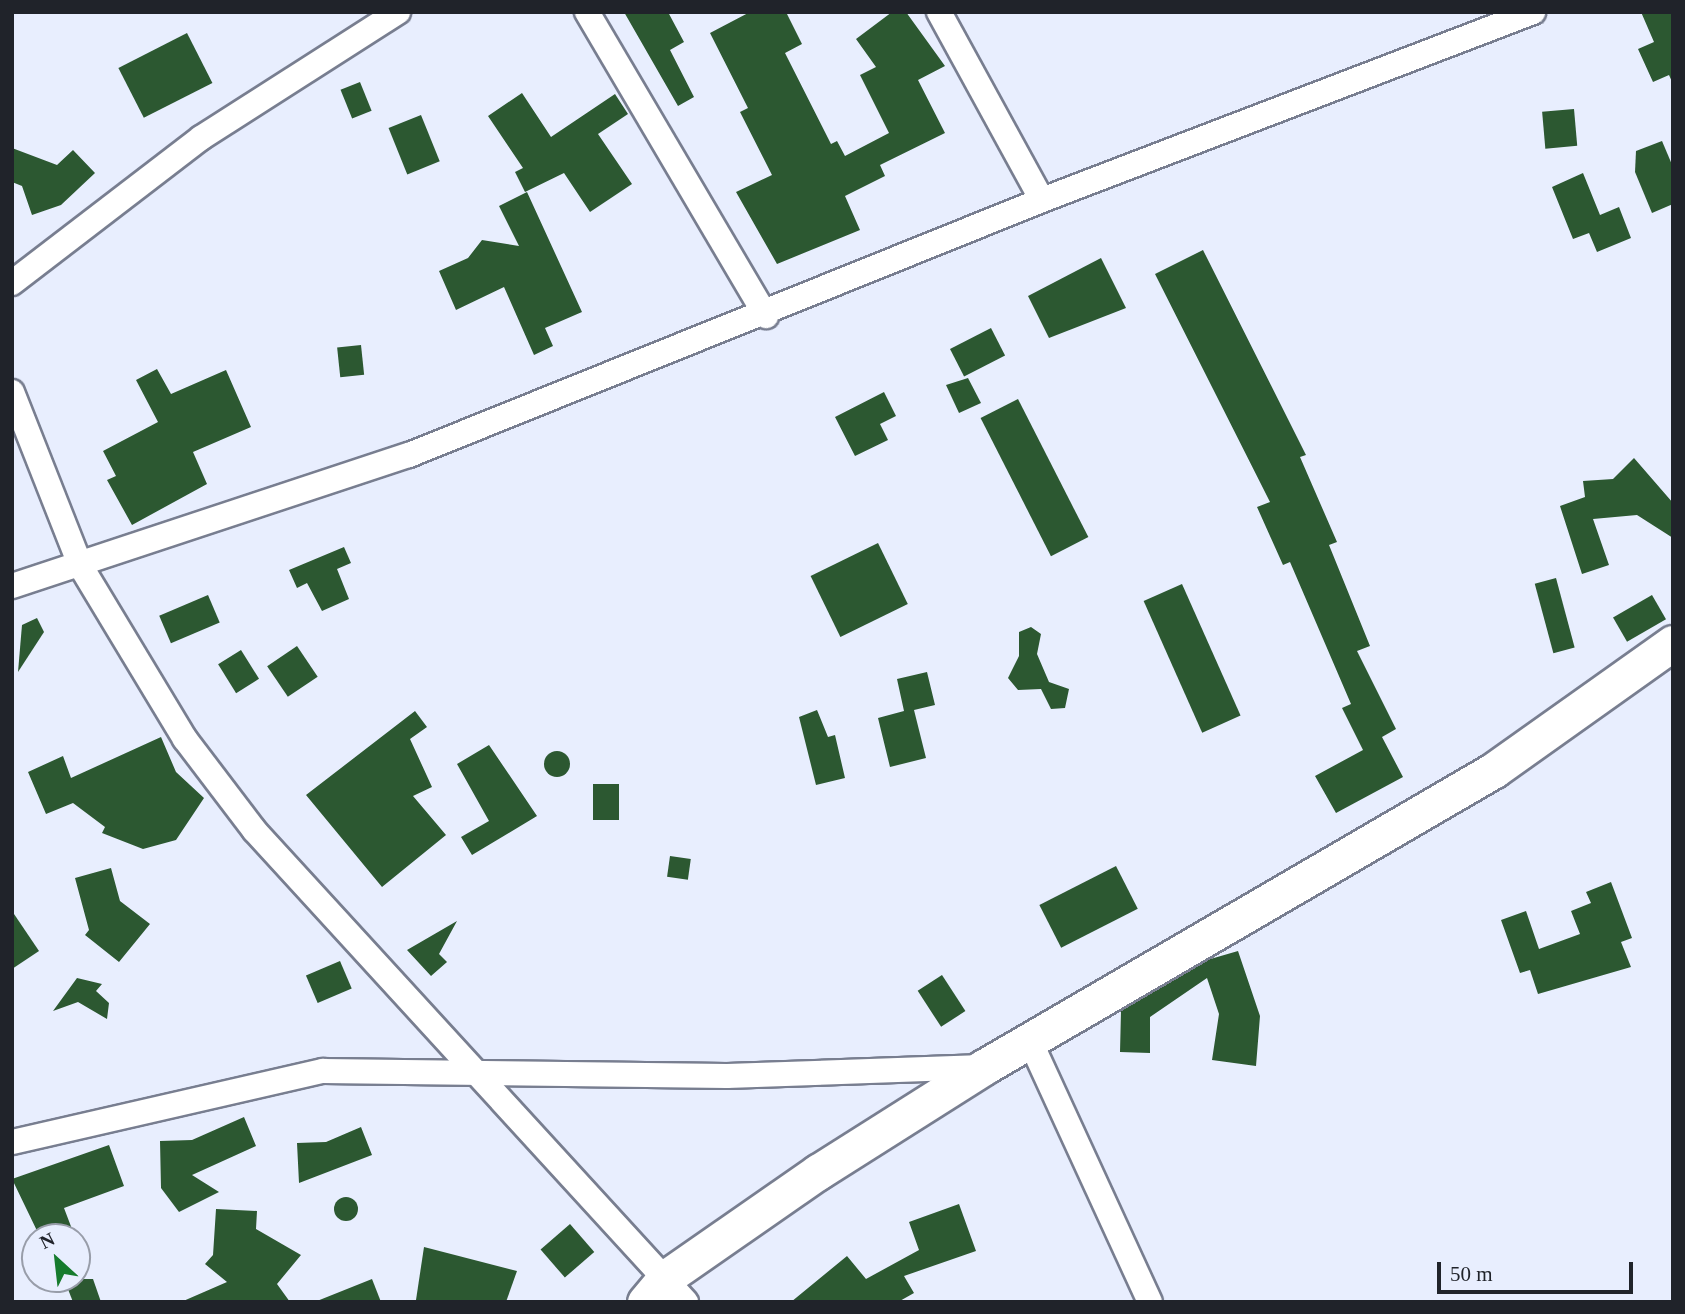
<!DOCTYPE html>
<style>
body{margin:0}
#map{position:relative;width:1685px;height:1314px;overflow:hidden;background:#e8eefe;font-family:"Times New Roman",serif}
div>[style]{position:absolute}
.building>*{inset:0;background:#2c5831;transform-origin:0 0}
.round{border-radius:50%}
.roads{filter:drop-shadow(2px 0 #787e90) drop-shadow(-2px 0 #787e90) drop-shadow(0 2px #787e90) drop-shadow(0 -2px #787e90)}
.minor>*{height:24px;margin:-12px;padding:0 12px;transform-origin:12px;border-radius:12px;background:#fff}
.secondary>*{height:35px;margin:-17.5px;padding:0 17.5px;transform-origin:17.5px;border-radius:17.5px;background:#fff}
span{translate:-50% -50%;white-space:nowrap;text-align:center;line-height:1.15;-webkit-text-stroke:7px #e8eefe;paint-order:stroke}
.frame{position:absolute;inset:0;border:14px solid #20232a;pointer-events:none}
.north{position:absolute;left:21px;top:1223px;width:70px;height:70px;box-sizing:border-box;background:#e8eefe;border:2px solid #989da9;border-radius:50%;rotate:333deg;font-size:19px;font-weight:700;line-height:28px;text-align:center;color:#20232a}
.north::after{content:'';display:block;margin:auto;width:24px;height:32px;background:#167b2d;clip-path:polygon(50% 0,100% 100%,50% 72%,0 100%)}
.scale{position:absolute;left:1437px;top:1262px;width:196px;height:32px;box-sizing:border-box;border:4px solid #20232a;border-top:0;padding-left:9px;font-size:21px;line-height:24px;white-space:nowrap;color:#20232a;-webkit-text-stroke:5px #e8eefe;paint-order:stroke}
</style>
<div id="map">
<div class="building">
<i style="clip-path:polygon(624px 12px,668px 12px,684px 42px,670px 50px,694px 97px,678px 106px)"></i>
<i style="clip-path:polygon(750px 12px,786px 12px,802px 44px,785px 53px,831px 144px,837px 141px,845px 156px,889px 133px,860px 75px,876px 67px,856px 39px,892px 12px,906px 12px,945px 66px,918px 80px,945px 133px,880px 165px,885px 176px,845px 196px,860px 230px,777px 264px,736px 192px,772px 175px,740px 112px,748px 108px,710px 33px)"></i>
<i style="clip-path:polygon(1641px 12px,1673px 12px,1673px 84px,1669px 75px,1653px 82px,1638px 49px,1654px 42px)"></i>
<i style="left:187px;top:33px;width:56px;height:77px;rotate:63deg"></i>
<i style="left:360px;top:82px;width:31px;height:21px;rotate:68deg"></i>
<i style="clip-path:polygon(522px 93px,551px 137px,615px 94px,628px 114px,598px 134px,632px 184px,590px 212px,564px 173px,525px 192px,515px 172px,523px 168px,488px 116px)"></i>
<i style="left:1574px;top:109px;width:37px;height:32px;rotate:85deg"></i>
<i style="left:421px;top:115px;width:50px;height:35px;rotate:68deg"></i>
<i style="clip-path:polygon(1662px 141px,1673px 167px,1673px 204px,1652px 213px,1635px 172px,1636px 151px)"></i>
<i style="clip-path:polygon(12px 148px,57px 165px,73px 150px,95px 173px,61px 205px,32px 215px,22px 186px,12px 182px)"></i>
<i style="clip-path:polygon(1583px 173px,1600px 215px,1619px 207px,1631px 238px,1597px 252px,1589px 233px,1573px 239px,1552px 187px)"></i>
<i style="clip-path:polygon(527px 192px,582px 312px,545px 328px,553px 346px,534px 355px,504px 287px,456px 310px,439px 271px,468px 258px,482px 240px,519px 246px,499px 206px)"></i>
<i style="clip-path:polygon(1203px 250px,1306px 455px,1300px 457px,1337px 542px,1329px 545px,1370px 646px,1357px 651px,1396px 729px,1382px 737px,1403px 777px,1336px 813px,1315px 776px,1363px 750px,1342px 708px,1351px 704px,1290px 562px,1283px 565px,1257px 507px,1270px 502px,1155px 274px)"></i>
<i style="clip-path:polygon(1101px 258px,1126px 308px,1049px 338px,1028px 296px)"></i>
<i style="left:991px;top:328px;width:31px;height:46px;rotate:63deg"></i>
<i style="left:361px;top:345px;width:30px;height:24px;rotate:84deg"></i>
<i style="clip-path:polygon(157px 369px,171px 394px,226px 370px,251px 427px,193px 452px,207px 484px,132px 525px,107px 480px,116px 476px,103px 451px,158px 422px,136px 380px)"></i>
<i style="clip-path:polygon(968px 378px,981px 403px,959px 413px,946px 385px)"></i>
<i style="clip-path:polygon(884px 392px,896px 416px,880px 424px,888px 440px,855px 456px,835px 417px)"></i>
<i style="left:1018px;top:399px;width:155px;height:42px;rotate:63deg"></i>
<i style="clip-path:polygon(1634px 458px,1673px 503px,1673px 538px,1637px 515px,1593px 519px,1609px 565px,1582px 574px,1560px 506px,1585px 497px,1583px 481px,1613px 479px)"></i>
<i style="left:878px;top:543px;width:68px;height:75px;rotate:64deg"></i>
<i style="clip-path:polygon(344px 547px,351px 563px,337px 569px,349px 599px,322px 611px,307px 583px,297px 588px,289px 570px)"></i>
<i style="left:1556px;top:578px;width:72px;height:22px;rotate:75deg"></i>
<i style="left:1182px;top:584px;width:144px;height:42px;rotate:66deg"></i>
<i style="left:208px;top:595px;width:30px;height:53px;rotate:67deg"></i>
<i style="left:1652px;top:595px;width:28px;height:45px;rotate:60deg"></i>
<i style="clip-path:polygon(37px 618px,44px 632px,18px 672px,22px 625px)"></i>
<i style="clip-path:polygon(1031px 627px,1041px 634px,1037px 654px,1049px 682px,1069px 689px,1065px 708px,1051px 709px,1041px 689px,1018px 690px,1008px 678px,1019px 656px,1019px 632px)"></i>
<i style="left:297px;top:646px;width:37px;height:36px;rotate:56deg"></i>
<i style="left:241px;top:650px;width:34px;height:27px;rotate:58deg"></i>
<i style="clip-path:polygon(927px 672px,935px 705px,914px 710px,926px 758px,890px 767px,878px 718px,904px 711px,897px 679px)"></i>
<i style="clip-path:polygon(817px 710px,828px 737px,835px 735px,845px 778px,816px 785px,799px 717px)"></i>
<i style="clip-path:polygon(415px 711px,427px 727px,410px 739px,432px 787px,413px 796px,446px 835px,382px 887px,306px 795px)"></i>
<i style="clip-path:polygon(161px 737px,176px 772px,204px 798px,176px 840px,143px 849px,102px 833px,105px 827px,73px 803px,46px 814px,28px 772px,63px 756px,71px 778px)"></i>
<i style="clip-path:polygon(489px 745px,537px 816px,472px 855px,461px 837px,489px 821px,457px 764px)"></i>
<i class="round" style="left:544px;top:751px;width:26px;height:26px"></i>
<i style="left:593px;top:784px;width:26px;height:36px"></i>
<i style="left:670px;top:856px;width:21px;height:21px;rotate:8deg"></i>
<i style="left:1116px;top:866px;width:48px;height:86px;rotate:63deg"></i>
<i style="clip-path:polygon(111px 868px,120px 901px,150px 924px,119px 962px,85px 935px,89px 930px,75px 878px)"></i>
<i style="clip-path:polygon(1611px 882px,1632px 938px,1621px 942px,1631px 967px,1538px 994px,1530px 970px,1520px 973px,1501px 920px,1526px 911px,1539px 949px,1580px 934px,1571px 911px,1591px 903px,1586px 892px)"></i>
<i style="clip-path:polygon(12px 911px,39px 951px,12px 969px)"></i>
<i style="clip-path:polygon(457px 921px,439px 954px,447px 962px,431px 976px,407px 950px)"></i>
<i style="clip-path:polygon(1238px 951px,1260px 1016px,1256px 1066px,1212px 1060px,1219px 1014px,1207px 978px,1150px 1017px,1150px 1053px,1120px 1052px,1121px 1011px,1207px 960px)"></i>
<i style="left:340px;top:961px;width:30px;height:37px;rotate:67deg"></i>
<i style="left:942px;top:975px;width:43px;height:29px;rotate:57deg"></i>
<i style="clip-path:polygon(77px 978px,102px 984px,96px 991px,109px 1003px,107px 1019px,78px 1002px,53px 1011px)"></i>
<i style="clip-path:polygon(244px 1117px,256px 1146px,192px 1175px,219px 1192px,179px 1212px,161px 1188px,160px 1141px,192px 1140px)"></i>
<i style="clip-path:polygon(361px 1127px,372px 1155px,299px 1183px,297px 1143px,326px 1142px)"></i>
<i style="clip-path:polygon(109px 1145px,124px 1186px,64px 1208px,75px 1237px,40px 1237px,12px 1179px)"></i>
<i class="round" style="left:334px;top:1197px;width:24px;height:24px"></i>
<i style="clip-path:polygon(959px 1204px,976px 1251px,904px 1276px,914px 1293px,898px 1302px,791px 1302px,847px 1256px,866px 1279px,919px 1250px,909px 1222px)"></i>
<i style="clip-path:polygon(216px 1209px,257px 1211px,256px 1229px,301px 1255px,277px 1284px,290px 1302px,181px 1302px,227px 1282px,205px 1264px,213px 1255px)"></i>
<i style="left:570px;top:1224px;width:37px;height:39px;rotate:49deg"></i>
<i style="clip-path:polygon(424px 1247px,517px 1271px,506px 1302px,416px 1300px)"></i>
<i style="clip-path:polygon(64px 1279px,93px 1279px,101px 1302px,73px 1302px)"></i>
<i style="clip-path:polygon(372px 1279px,381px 1302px,317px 1302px,317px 1301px)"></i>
</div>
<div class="roads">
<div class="minor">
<i style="left:587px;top:12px;width:353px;rotate:59.5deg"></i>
<i style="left:939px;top:12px;width:214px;rotate:61.3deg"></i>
<i style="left:12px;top:283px;width:238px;rotate:-37.5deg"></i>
<i style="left:201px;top:138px;width:234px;rotate:-32.6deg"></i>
<i style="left:12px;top:392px;width:186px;rotate:68.5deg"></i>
<i style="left:80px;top:565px;width:203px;rotate:58.9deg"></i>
<i style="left:185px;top:739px;width:114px;rotate:52.8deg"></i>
<i style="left:254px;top:830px;width:640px;rotate:47.53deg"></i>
<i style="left:12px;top:586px;width:418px;rotate:-18.3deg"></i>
<i style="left:409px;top:455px;width:682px;rotate:-21.94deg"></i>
<i style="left:1042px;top:200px;width:526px;rotate:-20.95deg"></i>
<i style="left:1030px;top:1041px;width:287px;rotate:65.3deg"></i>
<i style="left:12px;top:1142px;width:319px;rotate:-12.9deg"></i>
<i style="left:323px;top:1071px;width:404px;rotate:0.7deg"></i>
<i style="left:727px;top:1076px;width:256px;rotate:-2deg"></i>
</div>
<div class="secondary">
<i style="left:645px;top:1302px;width:30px;rotate:-50deg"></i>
<i style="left:664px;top:1279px;width:188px;rotate:-34.8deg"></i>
<i style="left:818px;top:1172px;width:196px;rotate:-32.3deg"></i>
<i style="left:984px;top:1067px;width:590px;rotate:-30.21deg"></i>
<i style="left:1494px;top:770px;width:219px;rotate:-35.4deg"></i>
</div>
</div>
<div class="frame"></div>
<div class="north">N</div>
<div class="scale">50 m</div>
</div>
